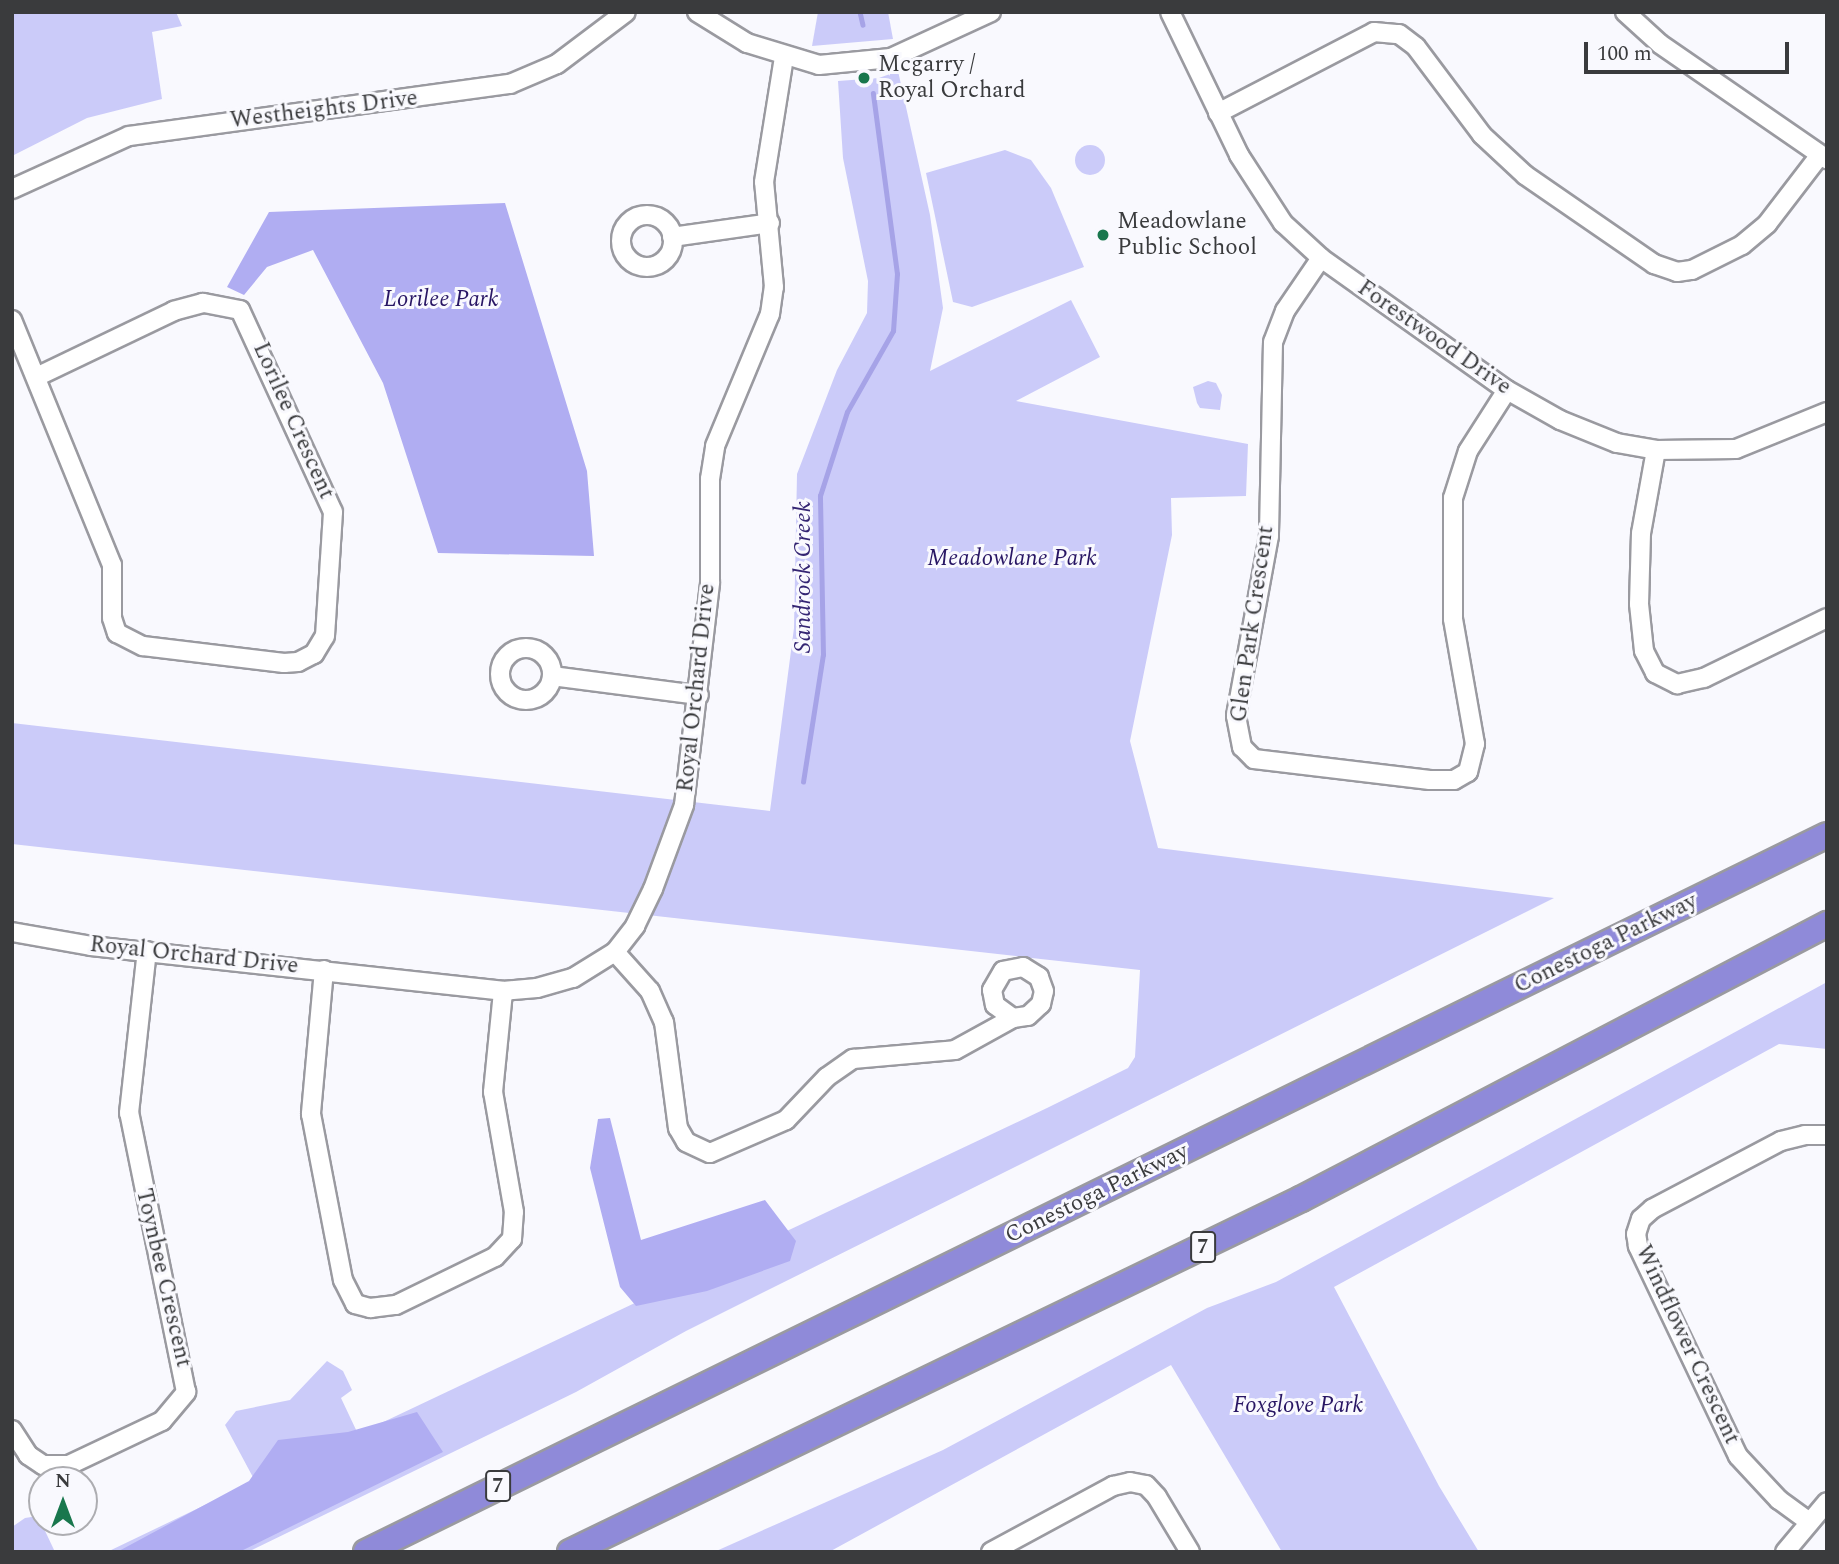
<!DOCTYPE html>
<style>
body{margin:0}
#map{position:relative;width:1839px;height:1564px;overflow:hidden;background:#f9f9fe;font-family:Spectral,serif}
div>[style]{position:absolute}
.green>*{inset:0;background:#cbcbf9}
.round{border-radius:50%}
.forest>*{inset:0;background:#b0adf2}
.stream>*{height:4.5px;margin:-2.25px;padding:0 2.25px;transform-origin:2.25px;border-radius:2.25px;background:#a6a3e7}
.roads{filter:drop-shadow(2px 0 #9a9aa0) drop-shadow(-2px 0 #9a9aa0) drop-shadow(0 2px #9a9aa0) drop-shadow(0 -2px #9a9aa0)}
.minor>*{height:18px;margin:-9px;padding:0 9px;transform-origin:9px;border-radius:9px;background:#fff}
.minor>.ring{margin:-9px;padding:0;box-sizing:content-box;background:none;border:18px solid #fff;border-radius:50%}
.highway>*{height:24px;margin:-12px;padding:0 12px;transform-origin:12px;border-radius:12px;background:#8f8ad9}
.dots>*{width:19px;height:19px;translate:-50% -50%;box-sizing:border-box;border:4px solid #f9f9fe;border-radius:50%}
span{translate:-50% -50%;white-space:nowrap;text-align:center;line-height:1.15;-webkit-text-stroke:6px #f9f9fe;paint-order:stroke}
.shield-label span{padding:2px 5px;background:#f9f9fe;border:2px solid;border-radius:5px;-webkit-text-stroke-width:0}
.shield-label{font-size:21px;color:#3a3b3d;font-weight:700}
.poi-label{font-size:23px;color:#3a3b3d}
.left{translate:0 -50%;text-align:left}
.street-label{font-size:23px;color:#3a3b3d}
.park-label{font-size:23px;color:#281664;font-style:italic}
.water-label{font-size:24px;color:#342573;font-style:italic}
.frame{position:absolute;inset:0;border:14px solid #3a3b3d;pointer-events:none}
.north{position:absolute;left:28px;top:1466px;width:70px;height:70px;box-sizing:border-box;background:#f9f9fe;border:2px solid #adadb1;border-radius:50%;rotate:0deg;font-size:19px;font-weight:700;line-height:28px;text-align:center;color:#3a3b3d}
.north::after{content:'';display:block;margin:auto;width:24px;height:32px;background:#19774d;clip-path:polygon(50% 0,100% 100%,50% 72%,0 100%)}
.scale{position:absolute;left:1584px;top:42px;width:205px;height:32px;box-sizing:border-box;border:4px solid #3a3b3d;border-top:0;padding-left:9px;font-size:21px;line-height:24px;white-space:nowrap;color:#3a3b3d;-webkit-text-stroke:5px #f9f9fe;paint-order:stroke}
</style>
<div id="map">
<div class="green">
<i style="clip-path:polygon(12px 12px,176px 12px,182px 26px,152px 32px,162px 99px,87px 118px,12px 156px)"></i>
<i style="clip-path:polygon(818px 12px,888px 12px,893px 39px,812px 46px)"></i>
<i style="clip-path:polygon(898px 71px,930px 215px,943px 308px,930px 371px,1071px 300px,1100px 357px,1016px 401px,1248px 444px,1246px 496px,1171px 498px,1172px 535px,1130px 741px,1158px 848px,1554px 898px,686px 1331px,576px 1392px,248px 1552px,107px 1552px,255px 1481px,225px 1425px,236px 1411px,290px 1400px,327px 1361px,343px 1371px,352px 1390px,341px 1398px,358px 1434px,1047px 1108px,1128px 1068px,1135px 1057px,1140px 970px,12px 844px,12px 723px,770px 811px,794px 628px,797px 474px,837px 370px,867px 313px,868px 281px,843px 158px,838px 81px,879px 78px)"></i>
<i class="round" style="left:1075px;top:145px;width:30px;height:30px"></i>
<i style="clip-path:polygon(1005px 150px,1031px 160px,1051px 188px,1084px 267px,972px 307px,953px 302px,926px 173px)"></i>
<i style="clip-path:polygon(1208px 381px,1216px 383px,1222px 395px,1220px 410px,1200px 408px,1197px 403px,1193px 387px)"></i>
<i style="clip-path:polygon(1827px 982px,1827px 1049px,1779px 1044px,1334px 1287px,1439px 1486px,1479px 1552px,1282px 1552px,1171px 1365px,829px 1552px,714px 1552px,943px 1450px,1207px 1308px,1276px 1282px)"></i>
<i style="clip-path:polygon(38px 1516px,55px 1552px,12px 1552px,12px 1527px,25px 1518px)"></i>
</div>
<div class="forest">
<i style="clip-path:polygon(505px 203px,587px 471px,594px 556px,438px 553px,383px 383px,313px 250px,267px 267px,244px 295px,227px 287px,269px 212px)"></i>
<i style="clip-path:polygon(610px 1118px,641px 1240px,765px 1200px,796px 1241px,790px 1261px,707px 1291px,636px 1306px,620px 1287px,590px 1168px,598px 1119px)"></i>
<i style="clip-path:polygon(417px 1412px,443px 1452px,239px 1552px,117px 1552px,249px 1481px,278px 1440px,348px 1432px)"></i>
</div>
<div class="stream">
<i style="left:860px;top:12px;width:13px;rotate:77deg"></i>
<i style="left:803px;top:782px;width:129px;rotate:-81.1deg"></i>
<i style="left:823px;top:655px;width:159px;rotate:-91.1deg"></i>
<i style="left:820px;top:496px;width:88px;rotate:-72.2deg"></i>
<i style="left:847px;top:412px;width:93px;rotate:-60.4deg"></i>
<i style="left:893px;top:331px;width:57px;rotate:-86deg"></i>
<i style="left:897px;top:274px;width:182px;rotate:-97.6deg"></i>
</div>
<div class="roads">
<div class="minor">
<i style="left:697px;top:12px;width:59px;rotate:31.8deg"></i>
<i style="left:747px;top:43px;width:75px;rotate:17deg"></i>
<i style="left:819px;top:65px;width:72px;rotate:-5.6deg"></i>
<i style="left:891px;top:58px;width:110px;rotate:-24.7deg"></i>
<i style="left:1170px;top:12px;width:159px;rotate:64.2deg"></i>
<i style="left:1239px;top:155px;width:81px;rotate:57.1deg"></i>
<i style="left:1283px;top:223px;width:52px;rotate:42.6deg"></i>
<i style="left:1321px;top:258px;width:228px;rotate:35.4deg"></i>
<i style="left:1507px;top:390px;width:61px;rotate:29.5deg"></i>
<i style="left:1560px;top:420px;width:61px;rotate:22deg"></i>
<i style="left:1617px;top:443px;width:40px;rotate:10deg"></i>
<i style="left:1656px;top:450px;width:80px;rotate:-0.7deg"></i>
<i style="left:1736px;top:449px;width:98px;rotate:-22.1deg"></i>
<i style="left:1625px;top:12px;width:47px;rotate:42.4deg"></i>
<i style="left:1660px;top:44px;width:203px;rotate:34.6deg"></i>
<i style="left:1218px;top:113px;width:176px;rotate:-27.4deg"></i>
<i style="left:1374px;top:32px;width:25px;rotate:5deg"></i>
<i style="left:1399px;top:34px;width:21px;rotate:37deg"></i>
<i style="left:1416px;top:47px;width:110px;rotate:53.1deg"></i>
<i style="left:1482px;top:135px;width:59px;rotate:42.9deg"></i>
<i style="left:1525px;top:175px;width:157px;rotate:34.6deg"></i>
<i style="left:1654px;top:264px;width:24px;rotate:19deg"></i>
<i style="left:1677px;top:272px;width:15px;rotate:-8deg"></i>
<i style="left:1692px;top:270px;width:56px;rotate:-26.6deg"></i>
<i style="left:1742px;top:245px;width:33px;rotate:-40deg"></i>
<i style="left:1767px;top:224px;width:87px;rotate:-52.5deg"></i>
<i style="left:12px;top:189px;width:128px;rotate:-24.4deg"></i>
<i style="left:129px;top:136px;width:385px;rotate:-7.8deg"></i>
<i style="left:510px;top:84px;width:51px;rotate:-23.1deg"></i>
<i style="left:557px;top:64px;width:86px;rotate:-37deg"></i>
<i class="ring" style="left:621px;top:215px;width:34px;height:34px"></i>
<i style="left:672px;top:237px;width:99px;rotate:-8.1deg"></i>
<i style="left:1321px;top:258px;width:64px;rotate:124.2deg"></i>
<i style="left:1285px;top:311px;width:33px;rotate:111deg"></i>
<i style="left:1273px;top:342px;width:194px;rotate:91.2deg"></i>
<i style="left:1269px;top:536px;width:183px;rotate:100.4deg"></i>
<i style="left:1236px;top:716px;width:32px;rotate:79deg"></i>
<i style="left:1242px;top:747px;width:17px;rotate:45deg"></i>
<i style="left:1254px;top:759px;width:177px;rotate:6.8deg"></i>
<i style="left:1430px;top:780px;width:24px"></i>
<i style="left:1454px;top:780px;width:16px;rotate:-30deg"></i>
<i style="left:1468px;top:772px;width:29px;rotate:-76deg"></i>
<i style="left:1475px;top:744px;width:127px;rotate:-100deg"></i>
<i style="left:1453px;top:619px;width:121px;rotate:-90deg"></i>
<i style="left:1453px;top:498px;width:49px;rotate:-72.3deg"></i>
<i style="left:1468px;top:451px;width:72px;rotate:-57.4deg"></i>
<i style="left:12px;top:320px;width:265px;rotate:67.8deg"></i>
<i style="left:112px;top:565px;width:53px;rotate:90deg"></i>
<i style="left:112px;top:618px;width:16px;rotate:72deg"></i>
<i style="left:117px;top:633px;width:29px;rotate:27deg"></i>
<i style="left:143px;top:646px;width:142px;rotate:6.9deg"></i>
<i style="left:284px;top:663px;width:14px;rotate:-4deg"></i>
<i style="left:298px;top:662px;width:18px;rotate:-27deg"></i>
<i style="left:314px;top:654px;width:21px;rotate:-59deg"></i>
<i style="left:325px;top:636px;width:124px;rotate:-86.3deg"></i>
<i style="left:333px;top:512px;width:222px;rotate:-114.7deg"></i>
<i style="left:240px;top:310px;width:38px;rotate:-169deg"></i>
<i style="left:203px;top:303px;width:30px;rotate:165deg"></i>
<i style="left:174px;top:311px;width:153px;rotate:154.4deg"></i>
<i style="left:1656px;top:450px;width:84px;rotate:100.2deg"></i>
<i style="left:1641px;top:533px;width:71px;rotate:91.6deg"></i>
<i style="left:1639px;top:604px;width:47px;rotate:83.9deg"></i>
<i style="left:1644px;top:651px;width:25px;rotate:63deg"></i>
<i style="left:1655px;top:673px;width:25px;rotate:27deg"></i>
<i style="left:1677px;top:684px;width:28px;rotate:-13deg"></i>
<i style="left:1704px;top:678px;width:137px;rotate:-26deg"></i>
<i class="ring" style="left:500px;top:648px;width:34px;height:34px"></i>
<i style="left:552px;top:676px;width:148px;rotate:7.4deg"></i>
<i style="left:12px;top:932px;width:80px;rotate:10deg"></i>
<i style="left:91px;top:946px;width:414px;rotate:6.2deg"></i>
<i style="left:503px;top:991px;width:34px;rotate:-5deg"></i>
<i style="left:537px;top:988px;width:37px;rotate:-16deg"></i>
<i style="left:573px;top:978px;width:49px;rotate:-31.8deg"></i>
<i style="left:615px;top:952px;width:33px;rotate:-52deg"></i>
<i style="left:635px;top:926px;width:41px;rotate:-64.1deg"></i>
<i style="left:653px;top:889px;width:90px;rotate:-69.7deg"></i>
<i style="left:684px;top:805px;width:225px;rotate:-83.3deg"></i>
<i style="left:710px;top:582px;width:103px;rotate:-90deg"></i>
<i style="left:710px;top:479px;width:33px;rotate:-81deg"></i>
<i style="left:715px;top:446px;width:143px;rotate:-67.4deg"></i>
<i style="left:770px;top:314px;width:27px;rotate:-82deg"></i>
<i style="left:774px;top:287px;width:105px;rotate:-95.4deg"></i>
<i style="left:764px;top:182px;width:127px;rotate:-80.9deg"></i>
<i style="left:615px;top:952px;width:52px;rotate:48.1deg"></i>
<i style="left:650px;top:991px;width:34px;rotate:66deg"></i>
<i style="left:664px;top:1022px;width:107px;rotate:82.5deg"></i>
<i style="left:678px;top:1128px;width:16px;rotate:60deg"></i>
<i style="left:686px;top:1142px;width:26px;rotate:25deg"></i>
<i style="left:710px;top:1153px;width:83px;rotate:-23.5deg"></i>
<i style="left:786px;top:1120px;width:59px;rotate:-46.4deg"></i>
<i style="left:827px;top:1077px;width:32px;rotate:-35deg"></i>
<i style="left:853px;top:1059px;width:102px;rotate:-5deg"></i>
<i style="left:955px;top:1050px;width:66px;rotate:-28.9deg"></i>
<i style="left:1013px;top:1018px;width:15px;rotate:-8deg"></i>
<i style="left:1028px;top:1016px;width:18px;rotate:-43deg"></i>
<i style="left:1041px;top:1004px;width:13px;rotate:-77deg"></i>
<i style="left:1044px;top:991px;width:15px;rotate:-110deg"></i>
<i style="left:1039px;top:977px;width:19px;rotate:-148deg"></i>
<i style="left:1023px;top:967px;width:20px;rotate:169deg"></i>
<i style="left:1003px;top:971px;width:22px;rotate:120deg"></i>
<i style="left:992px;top:990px;width:15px;rotate:79deg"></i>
<i style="left:995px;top:1005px;width:22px;rotate:36deg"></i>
<i style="left:324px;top:970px;width:145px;rotate:95.2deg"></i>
<i style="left:311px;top:1114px;width:169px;rotate:79.1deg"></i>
<i style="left:343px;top:1280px;width:27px;rotate:63deg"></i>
<i style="left:355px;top:1304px;width:16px;rotate:15deg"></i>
<i style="left:370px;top:1308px;width:26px;rotate:-7deg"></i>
<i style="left:396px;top:1305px;width:110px;rotate:-25.9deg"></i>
<i style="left:495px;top:1257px;width:25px;rotate:-47deg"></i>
<i style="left:512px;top:1239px;width:27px;rotate:-86deg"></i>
<i style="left:514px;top:1212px;width:122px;rotate:-99.9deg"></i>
<i style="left:493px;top:1092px;width:101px;rotate:-84.3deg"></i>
<i style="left:12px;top:1430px;width:30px;rotate:57deg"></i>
<i style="left:28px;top:1455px;width:18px;rotate:34deg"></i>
<i style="left:43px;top:1465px;width:26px"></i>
<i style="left:69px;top:1465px;width:103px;rotate:-25.3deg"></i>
<i style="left:162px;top:1421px;width:38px;rotate:-50deg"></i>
<i style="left:186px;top:1392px;width:285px;rotate:-101.5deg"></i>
<i style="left:129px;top:1113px;width:163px;rotate:-83.7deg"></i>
<i style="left:1808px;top:1521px;width:36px;rotate:-144deg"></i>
<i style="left:1779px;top:1500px;width:60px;rotate:-133deg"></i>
<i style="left:1738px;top:1456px;width:233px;rotate:-115.5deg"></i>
<i style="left:1638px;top:1246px;width:12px;rotate:-99deg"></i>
<i style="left:1636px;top:1234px;width:16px;rotate:-72deg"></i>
<i style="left:1641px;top:1219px;width:15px;rotate:-42deg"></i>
<i style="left:1652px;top:1209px;width:146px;rotate:-27.8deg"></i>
<i style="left:1781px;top:1141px;width:25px;rotate:-14deg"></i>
<i style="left:1805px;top:1135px;width:22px"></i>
<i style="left:991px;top:1552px;width:139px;rotate:-28.4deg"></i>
<i style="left:1113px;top:1486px;width:17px;rotate:-13deg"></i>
<i style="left:1130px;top:1482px;width:16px;rotate:11deg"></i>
<i style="left:1146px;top:1485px;width:16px;rotate:47deg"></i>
<i style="left:1157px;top:1497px;width:64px;rotate:59deg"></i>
<i style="left:1785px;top:1552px;width:65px;rotate:-50deg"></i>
</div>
<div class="highway">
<i style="left:366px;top:1552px;width:1627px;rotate:-26.14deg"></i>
<i style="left:570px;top:1552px;width:812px;rotate:-25.78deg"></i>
<i style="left:1301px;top:1199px;width:594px;rotate:-27.6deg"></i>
</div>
</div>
<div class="dots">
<i style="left:864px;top:78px;background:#19774d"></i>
<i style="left:1103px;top:235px;background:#19774d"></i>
</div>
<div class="shield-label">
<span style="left:1203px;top:1247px">7</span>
<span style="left:498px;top:1486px">7</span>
</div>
<div class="poi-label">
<span class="left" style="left:878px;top:78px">Mcgarry /<br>Royal Orchard</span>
<span class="left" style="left:1117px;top:235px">Meadowlane<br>Public School</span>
</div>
<div class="street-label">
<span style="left:324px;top:110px;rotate:-7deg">Westheights Drive</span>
<span style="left:1434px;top:338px;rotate:35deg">Forestwood Drive</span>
<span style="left:293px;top:421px;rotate:66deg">Lorilee Crescent</span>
<span style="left:1253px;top:624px;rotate:-82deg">Glen Park Crescent</span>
<span style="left:697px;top:688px;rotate:-84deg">Royal Orchard Drive</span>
<span style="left:1606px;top:944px;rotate:-26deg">Conestoga Parkway</span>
<span style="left:194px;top:956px;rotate:6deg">Royal Orchard Drive</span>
<span style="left:1097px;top:1194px;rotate:-26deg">Conestoga Parkway</span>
<span style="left:163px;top:1278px;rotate:77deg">Toynbee Crescent</span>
<span style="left:1687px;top:1345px;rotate:65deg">Windflower Crescent</span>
</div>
<div class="park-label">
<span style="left:441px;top:300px">Lorilee Park</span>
<span style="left:1012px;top:559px">Meadowlane Park</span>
<span style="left:1298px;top:1406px">Foxglove Park</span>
</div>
<div class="water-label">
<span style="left:804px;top:577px;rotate:-90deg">Sandrock Creek</span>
</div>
<div class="frame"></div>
<div class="north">N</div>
<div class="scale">100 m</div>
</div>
